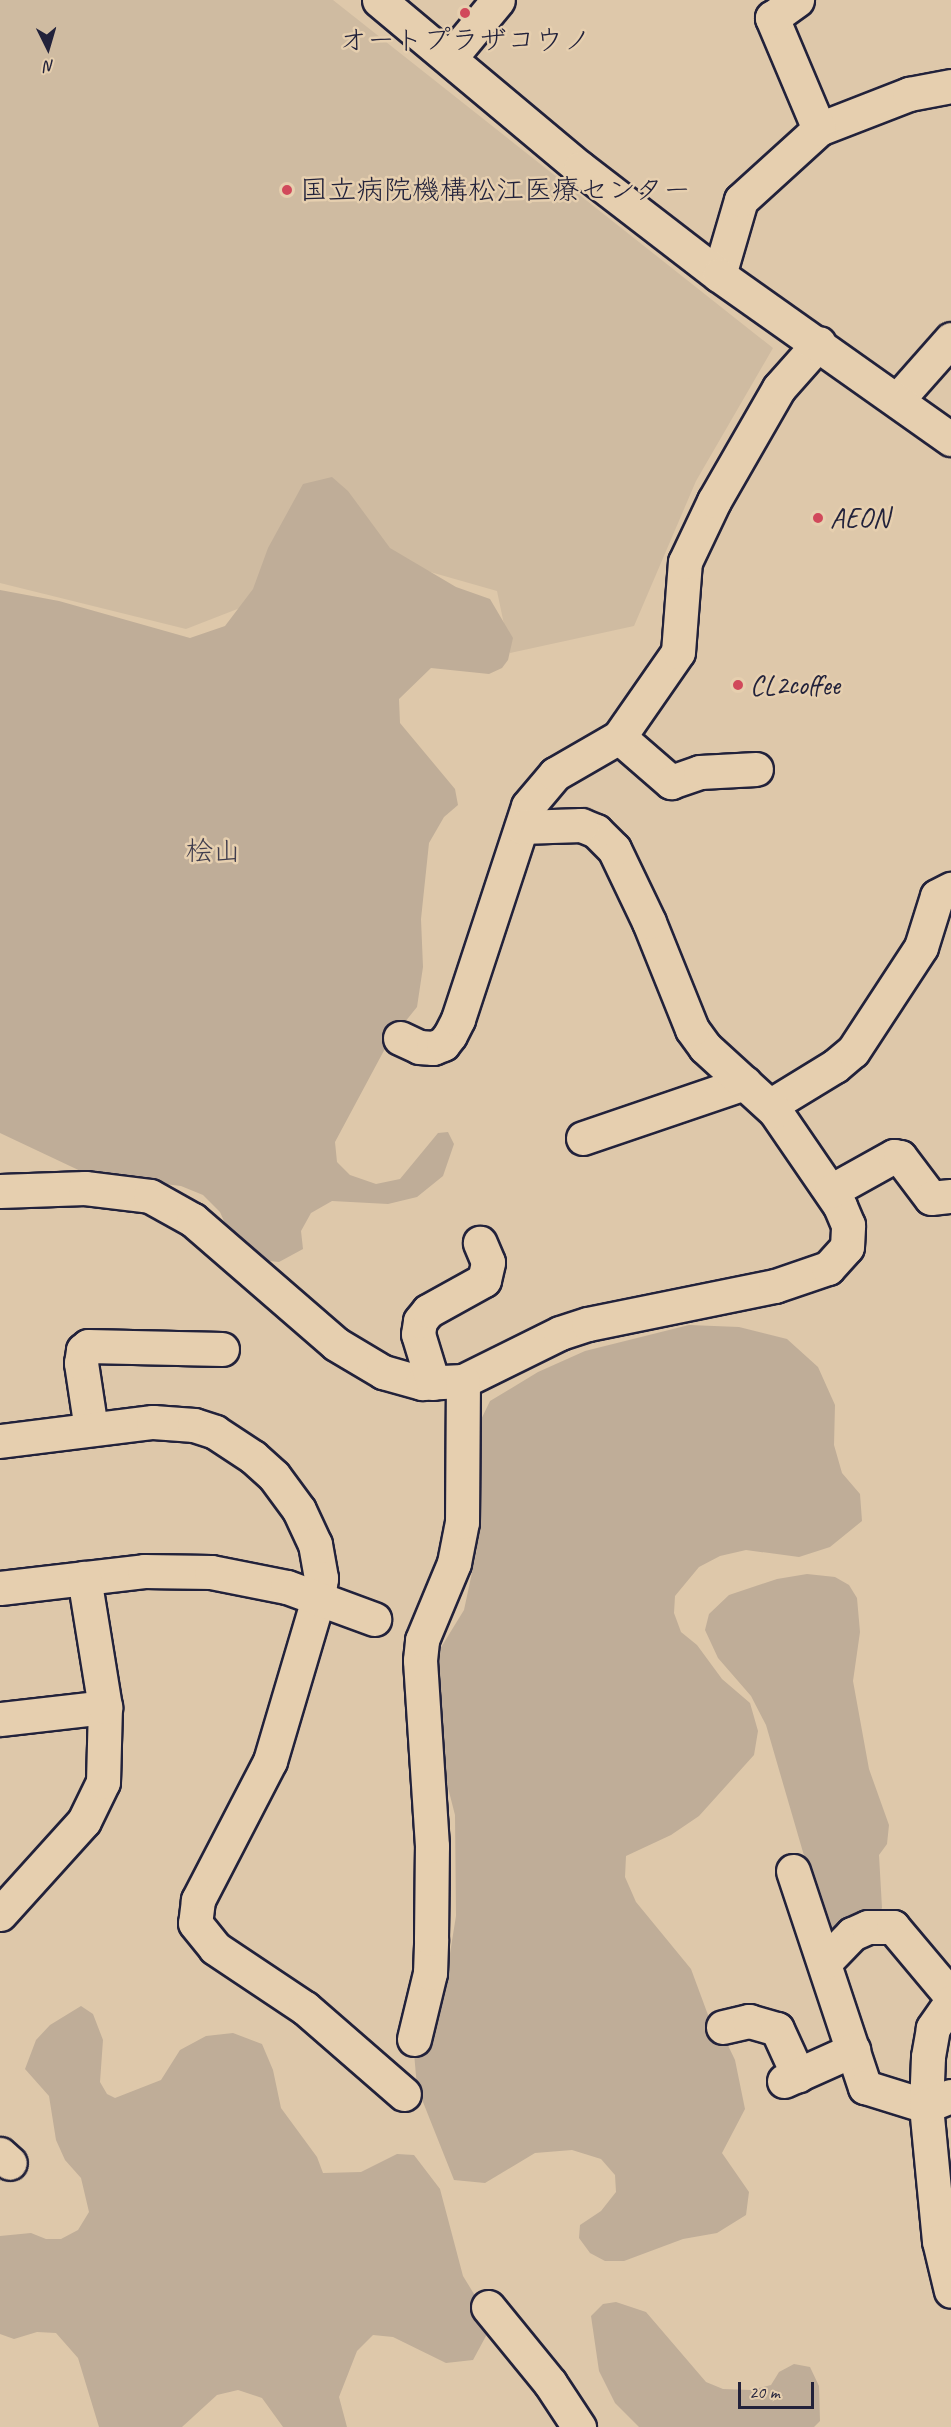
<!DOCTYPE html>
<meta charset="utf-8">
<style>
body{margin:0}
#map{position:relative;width:951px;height:2427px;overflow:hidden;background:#dec8aa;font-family:Caveat,"Klee One",sans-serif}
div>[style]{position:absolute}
.built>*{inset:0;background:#cfbba1}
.green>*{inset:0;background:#bfad98}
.roads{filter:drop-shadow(2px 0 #22223b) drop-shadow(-2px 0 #22223b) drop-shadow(0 2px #22223b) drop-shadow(0 -2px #22223b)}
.minor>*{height:33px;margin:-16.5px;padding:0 16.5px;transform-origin:16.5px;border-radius:16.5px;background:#e6cfaf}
.highway>*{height:33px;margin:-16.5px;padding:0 16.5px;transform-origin:16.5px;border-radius:16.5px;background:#e6cfaf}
.dots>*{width:16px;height:16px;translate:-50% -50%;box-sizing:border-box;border:3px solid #e6cfaf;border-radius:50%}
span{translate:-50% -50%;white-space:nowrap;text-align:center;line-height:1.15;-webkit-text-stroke:5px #e6cfaf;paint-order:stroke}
.poi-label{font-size:28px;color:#22223b}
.left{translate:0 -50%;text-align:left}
.park-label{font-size:28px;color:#413e4e}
.north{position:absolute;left:18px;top:18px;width:60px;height:60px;-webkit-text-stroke:4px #e6cfaf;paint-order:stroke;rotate:175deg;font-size:16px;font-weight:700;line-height:24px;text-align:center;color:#22223b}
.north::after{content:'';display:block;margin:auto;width:21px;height:27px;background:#22223b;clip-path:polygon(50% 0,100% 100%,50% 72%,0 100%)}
.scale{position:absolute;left:738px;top:2382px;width:76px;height:27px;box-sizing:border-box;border:3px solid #22223b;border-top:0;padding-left:8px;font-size:18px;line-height:21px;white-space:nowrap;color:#22223b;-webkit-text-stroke:4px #e6cfaf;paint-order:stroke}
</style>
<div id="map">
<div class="built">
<i style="clip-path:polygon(0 0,333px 0,773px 348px,696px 481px,634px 626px,510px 653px,497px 591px,374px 556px,186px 629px,0 583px)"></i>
</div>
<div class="green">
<i style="clip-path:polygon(332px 477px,348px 491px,390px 548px,456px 587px,490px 599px,513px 638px,508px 660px,502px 668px,489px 674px,431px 668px,399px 699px,400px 723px,455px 789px,458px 805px,444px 817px,429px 843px,421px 919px,423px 967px,417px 1007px,388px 1043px,335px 1142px,337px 1162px,350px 1175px,376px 1184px,400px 1179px,438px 1133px,448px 1132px,454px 1144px,443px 1176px,417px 1197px,388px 1204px,332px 1201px,311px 1213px,301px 1231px,303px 1249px,279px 1262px,260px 1260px,230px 1235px,220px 1212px,203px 1195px,181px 1186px,89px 1175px,0 1133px,0 590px,59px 601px,190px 638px,225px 626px,253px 589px,268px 548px,303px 484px)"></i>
<i style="clip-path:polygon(689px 1325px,739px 1327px,787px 1339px,818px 1367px,835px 1405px,834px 1445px,842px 1473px,860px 1494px,862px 1521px,830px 1547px,799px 1557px,746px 1550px,720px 1556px,699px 1567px,675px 1596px,674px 1613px,681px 1632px,697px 1645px,722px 1679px,750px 1703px,758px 1731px,754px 1755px,699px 1816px,671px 1835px,626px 1856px,625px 1877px,636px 1902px,691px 1969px,711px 2023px,723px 2035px,735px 2060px,745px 2109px,722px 2153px,749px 2192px,746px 2215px,717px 2233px,683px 2239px,624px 2261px,605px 2261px,590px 2253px,579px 2238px,580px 2225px,601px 2211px,616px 2192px,615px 2175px,601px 2159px,572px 2150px,535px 2153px,485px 2183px,454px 2180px,417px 2087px,414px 2053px,446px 1978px,456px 1916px,455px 1815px,438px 1749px,433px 1694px,440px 1649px,464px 1610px,477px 1549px,476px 1430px,490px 1401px,538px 1372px,585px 1351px)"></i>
<i style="clip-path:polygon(807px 1574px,835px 1577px,849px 1585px,857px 1598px,860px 1632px,853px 1681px,869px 1769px,889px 1825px,887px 1844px,879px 1855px,882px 1908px,878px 1914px,836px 1932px,823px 1921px,766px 1725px,751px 1696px,718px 1658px,705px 1630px,709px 1614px,729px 1595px,777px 1579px)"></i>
<i style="clip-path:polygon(81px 2006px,93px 2014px,103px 2040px,100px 2082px,107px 2094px,115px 2098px,161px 2080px,180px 2050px,206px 2036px,233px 2033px,262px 2044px,273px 2070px,281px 2108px,317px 2157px,323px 2173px,361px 2172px,397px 2154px,414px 2155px,440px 2189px,463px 2276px,482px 2307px,486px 2336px,473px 2360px,446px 2363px,393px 2337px,373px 2335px,357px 2351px,339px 2397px,347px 2427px,283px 2427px,262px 2398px,238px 2390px,217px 2395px,182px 2427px,99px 2427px,78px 2358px,56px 2333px,37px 2332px,14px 2339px,0 2334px,0 2236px,31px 2233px,46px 2239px,61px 2239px,78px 2230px,89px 2212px,81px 2178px,65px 2160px,56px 2140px,49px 2096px,25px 2069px,36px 2040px,50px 2025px)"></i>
<i style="clip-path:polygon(616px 2302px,646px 2312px,706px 2382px,723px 2389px,751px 2390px,771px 2385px,779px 2372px,794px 2364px,810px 2367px,819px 2386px,820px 2421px,814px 2427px,639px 2427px,615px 2403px,599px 2371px,591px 2316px,603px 2304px)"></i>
</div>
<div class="roads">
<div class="minor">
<i style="left:450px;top:58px;width:75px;rotate:-50.4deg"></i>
<i style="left:819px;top:129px;width:97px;rotate:-21.3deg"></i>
<i style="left:909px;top:94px;width:43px;rotate:-10.8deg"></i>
<i style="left:719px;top:275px;width:78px;rotate:-73.7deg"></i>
<i style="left:741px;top:200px;width:105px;rotate:-42.3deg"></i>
<i style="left:819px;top:129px;width:121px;rotate:-112.9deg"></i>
<i style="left:772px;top:18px;width:31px;rotate:-36deg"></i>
<i style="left:898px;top:399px;width:80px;rotate:-48.5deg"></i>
<i style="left:619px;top:737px;width:69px;rotate:40.9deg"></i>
<i style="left:671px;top:782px;width:31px;rotate:-19deg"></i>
<i style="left:700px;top:772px;width:56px;rotate:-3.1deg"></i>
<i style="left:400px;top:1038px;width:21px;rotate:25deg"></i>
<i style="left:419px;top:1047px;width:14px;rotate:4deg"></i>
<i style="left:433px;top:1048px;width:11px;rotate:-22deg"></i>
<i style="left:443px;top:1044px;width:11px;rotate:-52deg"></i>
<i style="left:450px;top:1035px;width:18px;rotate:-63deg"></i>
<i style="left:458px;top:1019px;width:224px;rotate:-71.8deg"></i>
<i style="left:528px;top:806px;width:42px;rotate:-49.8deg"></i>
<i style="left:555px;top:774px;width:74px;rotate:-30deg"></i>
<i style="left:619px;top:737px;width:103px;rotate:-55.2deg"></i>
<i style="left:678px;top:652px;width:90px;rotate:-85.6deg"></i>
<i style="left:685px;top:562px;width:68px;rotate:-64.6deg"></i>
<i style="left:714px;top:501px;width:130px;rotate:-60.1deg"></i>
<i style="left:779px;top:388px;width:60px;rotate:-48.4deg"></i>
<i style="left:771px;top:1105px;width:75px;rotate:-31.4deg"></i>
<i style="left:835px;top:1066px;width:23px;rotate:-40deg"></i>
<i style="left:853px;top:1051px;width:124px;rotate:-56.8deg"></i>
<i style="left:921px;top:947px;width:53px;rotate:-72.6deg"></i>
<i style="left:937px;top:896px;width:16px;rotate:-27deg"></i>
<i style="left:583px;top:1138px;width:171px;rotate:-18.8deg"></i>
<i style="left:0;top:1191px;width:85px;rotate:-2deg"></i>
<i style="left:85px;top:1188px;width:65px;rotate:7deg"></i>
<i style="left:150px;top:1196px;width:49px;rotate:29.2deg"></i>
<i style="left:193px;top:1220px;width:189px;rotate:40.9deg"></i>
<i style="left:336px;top:1344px;width:55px;rotate:30.8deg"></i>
<i style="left:383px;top:1372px;width:41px;rotate:15.8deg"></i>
<i style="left:422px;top:1383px;width:41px;rotate:-2.8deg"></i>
<i style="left:463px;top:1381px;width:108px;rotate:-26.3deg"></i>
<i style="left:560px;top:1333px;width:29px;rotate:-18deg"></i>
<i style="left:588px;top:1324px;width:191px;rotate:-11.5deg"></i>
<i style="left:775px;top:1286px;width:56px;rotate:-18.8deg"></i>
<i style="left:828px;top:1268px;width:28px;rotate:-48deg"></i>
<i style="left:847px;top:1247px;width:22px;rotate:-87deg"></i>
<i style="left:848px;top:1225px;width:21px;rotate:-113deg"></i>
<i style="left:840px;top:1206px;width:115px;rotate:-124.4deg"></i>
<i style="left:775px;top:1111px;width:95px;rotate:-137.6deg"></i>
<i style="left:705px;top:1047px;width:22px;rotate:-126deg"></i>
<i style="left:692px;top:1029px;width:115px;rotate:-111.9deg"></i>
<i style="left:649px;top:922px;width:81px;rotate:-115.6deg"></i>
<i style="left:614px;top:849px;width:25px;rotate:-135deg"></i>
<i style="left:596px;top:831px;width:16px;rotate:-158deg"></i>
<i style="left:581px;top:825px;width:59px;rotate:178.1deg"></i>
<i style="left:831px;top:1191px;width:72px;rotate:-29.1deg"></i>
<i style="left:894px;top:1156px;width:6px;rotate:9deg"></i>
<i style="left:900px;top:1157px;width:51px;rotate:52.9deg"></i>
<i style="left:931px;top:1198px;width:20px;rotate:-6deg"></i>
<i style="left:433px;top:1383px;width:51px;rotate:-107deg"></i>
<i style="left:418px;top:1334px;width:13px;rotate:-81deg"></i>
<i style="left:420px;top:1321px;width:13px;rotate:-51deg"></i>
<i style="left:428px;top:1311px;width:64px;rotate:-29deg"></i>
<i style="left:484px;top:1280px;width:18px;rotate:-77deg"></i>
<i style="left:488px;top:1262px;width:21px;rotate:-113deg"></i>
<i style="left:91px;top:1429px;width:67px;rotate:-98.6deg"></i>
<i style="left:81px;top:1363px;width:13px;rotate:-81deg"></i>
<i style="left:83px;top:1350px;width:6px;rotate:-39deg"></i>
<i style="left:88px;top:1346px;width:134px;rotate:1.3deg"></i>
<i style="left:0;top:1441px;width:154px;rotate:-7.1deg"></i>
<i style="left:153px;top:1422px;width:41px;rotate:4.2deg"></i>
<i style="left:194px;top:1425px;width:22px;rotate:18deg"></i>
<i style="left:215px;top:1432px;width:45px;rotate:33.3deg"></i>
<i style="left:253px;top:1457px;width:28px;rotate:42deg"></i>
<i style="left:274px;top:1476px;width:42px;rotate:53.7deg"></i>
<i style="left:299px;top:1510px;width:38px;rotate:65deg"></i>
<i style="left:315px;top:1544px;width:35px;rotate:80deg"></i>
<i style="left:321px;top:1578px;width:21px;rotate:98deg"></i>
<i style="left:318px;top:1599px;width:169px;rotate:106.5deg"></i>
<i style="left:270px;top:1761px;width:157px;rotate:117.4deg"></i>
<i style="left:198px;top:1900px;width:23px;rotate:97deg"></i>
<i style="left:195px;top:1923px;width:32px;rotate:51deg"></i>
<i style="left:215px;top:1948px;width:108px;rotate:33.7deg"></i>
<i style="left:305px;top:2008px;width:131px;rotate:41deg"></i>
<i style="left:0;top:1588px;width:145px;rotate:-6.7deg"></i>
<i style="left:144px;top:1571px;width:67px;rotate:0.9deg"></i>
<i style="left:211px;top:1572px;width:77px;rotate:11.2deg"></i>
<i style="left:287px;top:1587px;width:93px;rotate:20.2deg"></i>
<i style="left:0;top:1719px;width:106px;rotate:-6.5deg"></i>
<i style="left:793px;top:1871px;width:228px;rotate:71.6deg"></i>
<i style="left:865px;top:2087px;width:64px;rotate:17.3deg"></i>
<i style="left:926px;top:2106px;width:136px;rotate:84.5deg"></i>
<i style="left:939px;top:2241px;width:51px;rotate:76.5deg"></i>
<i style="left:0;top:1914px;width:125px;rotate:-47.9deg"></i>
<i style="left:84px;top:1821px;width:43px;rotate:-64deg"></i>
<i style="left:103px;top:1782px;width:75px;rotate:-88.5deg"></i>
<i style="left:105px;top:1707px;width:131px;rotate:-99.2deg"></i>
<i style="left:825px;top:1962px;width:39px;rotate:-46deg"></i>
<i style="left:852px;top:1934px;width:17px;rotate:-24deg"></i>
<i style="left:868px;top:1927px;width:25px"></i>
<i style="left:893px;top:1927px;width:90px;rotate:50deg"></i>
<i style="left:951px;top:2002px;width:32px;rotate:125deg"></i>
<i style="left:933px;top:2028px;width:29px;rotate:100deg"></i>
<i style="left:928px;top:2057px;width:49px;rotate:92.3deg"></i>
<i style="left:926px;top:2106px;width:27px;rotate:-22deg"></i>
<i style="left:723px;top:2027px;width:27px;rotate:-13deg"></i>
<i style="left:749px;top:2021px;width:29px;rotate:16deg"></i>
<i style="left:777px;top:2029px;width:51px;rotate:65.5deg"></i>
<i style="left:414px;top:2039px;width:68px;rotate:-76.4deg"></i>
<i style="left:430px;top:1973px;width:34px;rotate:-88deg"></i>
<i style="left:431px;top:1939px;width:93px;rotate:-89.4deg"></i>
<i style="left:432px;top:1846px;width:186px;rotate:-93.7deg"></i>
<i style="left:420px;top:1660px;width:20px;rotate:-84deg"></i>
<i style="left:422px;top:1640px;width:83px;rotate:-67.4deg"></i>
<i style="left:454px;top:1563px;width:42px;rotate:-79deg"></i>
<i style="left:462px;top:1522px;width:141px;rotate:-89.6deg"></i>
<i style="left:784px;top:2081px;width:76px;rotate:-24.2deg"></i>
<i style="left:0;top:2154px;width:13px;rotate:42deg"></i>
<i style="left:488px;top:2307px;width:98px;rotate:50.8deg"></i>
<i style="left:550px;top:2383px;width:53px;rotate:56.6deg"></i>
</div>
<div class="highway">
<i style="left:379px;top:0;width:262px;rotate:39.9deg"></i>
<i style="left:580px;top:168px;width:175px;rotate:37.6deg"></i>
<i style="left:719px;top:275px;width:284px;rotate:35.3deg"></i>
</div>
</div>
<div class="dots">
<i style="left:465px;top:13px;background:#d1495b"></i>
<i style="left:287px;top:190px;background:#d1495b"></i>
<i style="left:818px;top:518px;background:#d1495b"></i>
<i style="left:738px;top:685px;background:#d1495b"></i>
</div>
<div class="poi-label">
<span style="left:465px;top:40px">オートプラザコウノ</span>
<span class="left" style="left:300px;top:190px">国立病院機構松江医療センター</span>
<span class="left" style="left:830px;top:518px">AEON</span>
<span class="left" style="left:750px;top:685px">CL2coffee</span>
</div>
<div class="park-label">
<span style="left:213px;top:851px">桧山</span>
</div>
<div class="north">N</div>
<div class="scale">20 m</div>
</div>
